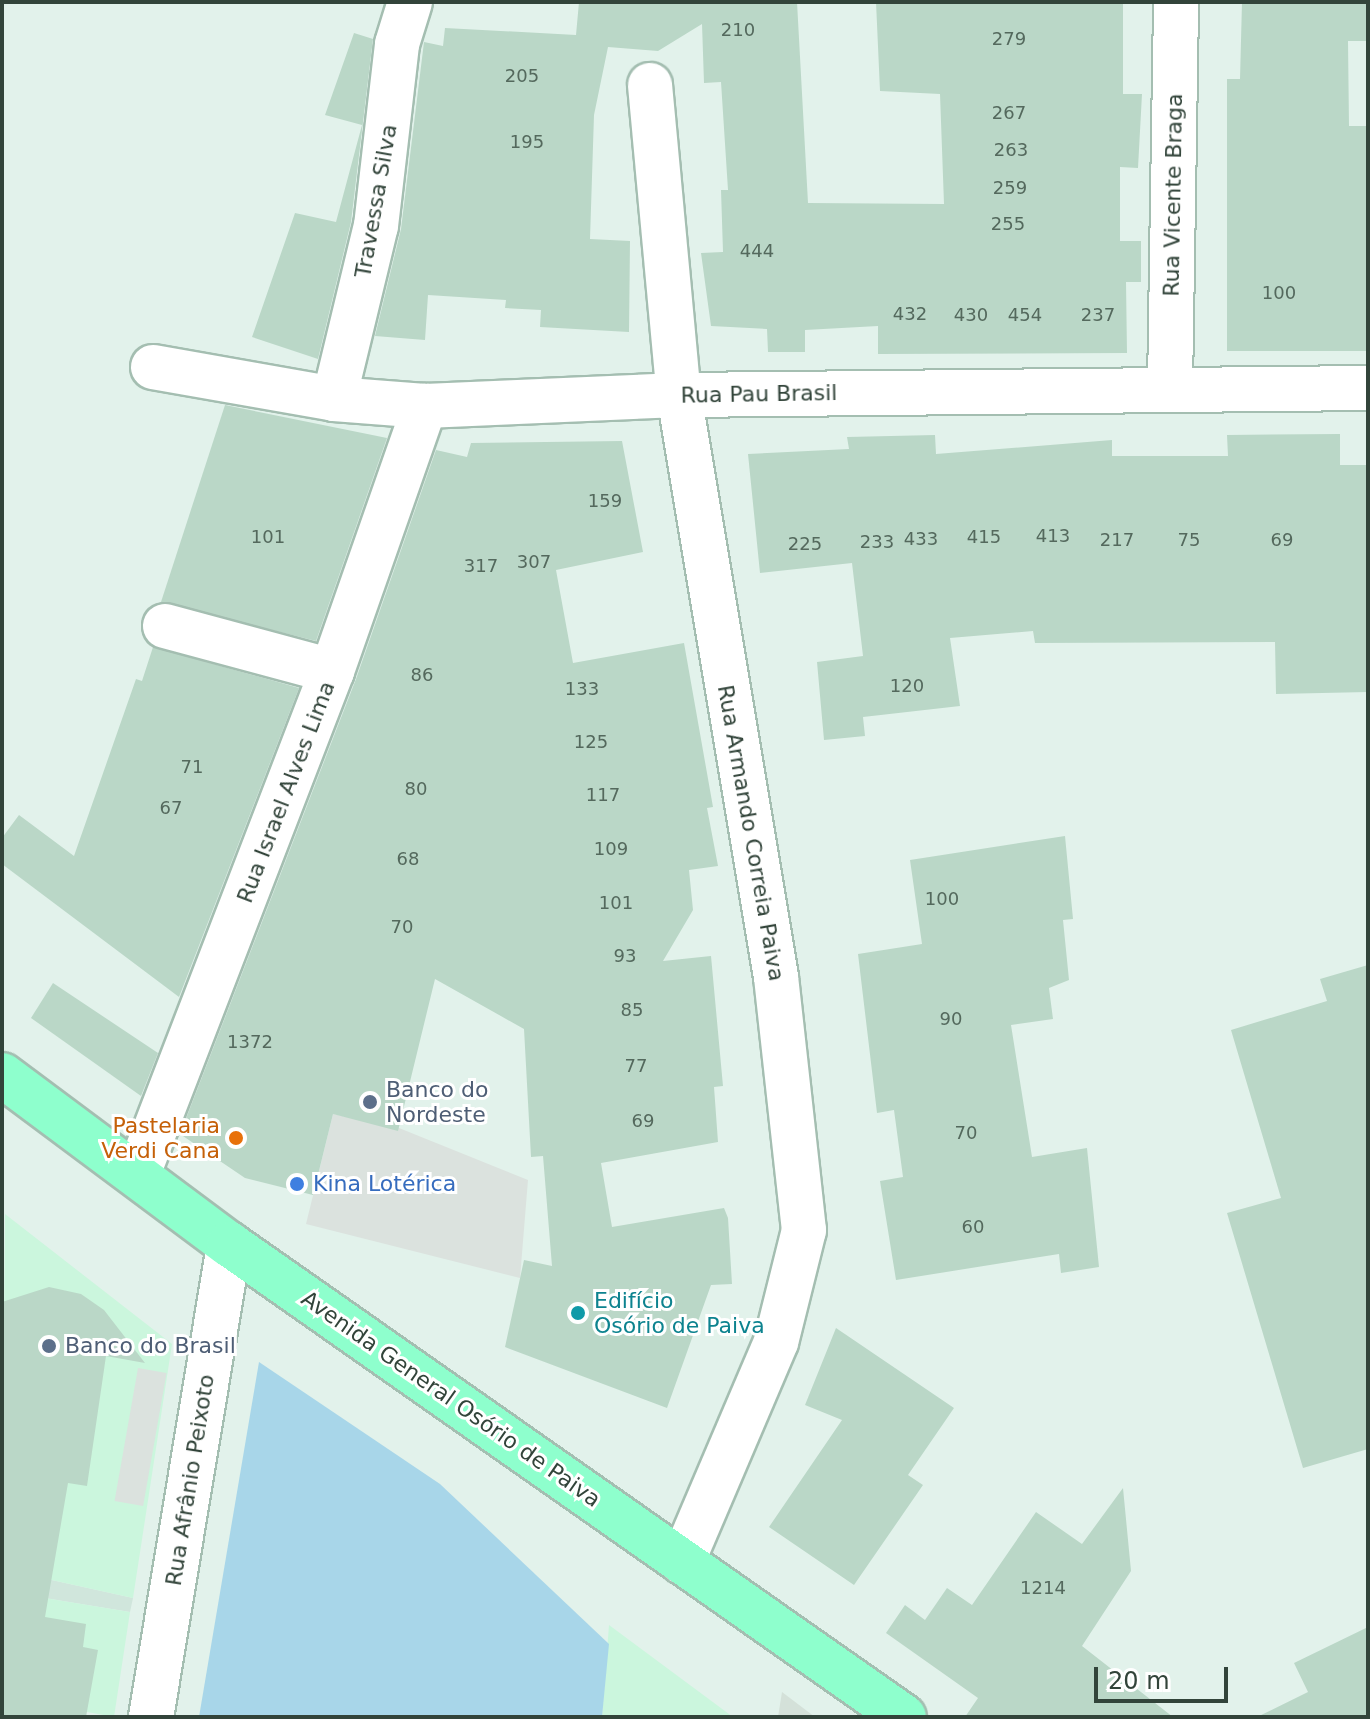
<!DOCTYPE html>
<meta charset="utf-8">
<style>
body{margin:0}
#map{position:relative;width:1370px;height:1719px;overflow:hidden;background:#e2f2eb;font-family:"DejaVu Sans",sans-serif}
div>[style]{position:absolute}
.residential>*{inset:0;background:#d0e6dc}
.commercial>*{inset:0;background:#cbf6dd}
.industrial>*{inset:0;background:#d4e1d9}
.green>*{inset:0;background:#a8d6e9}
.parking>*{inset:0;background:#dbe2de;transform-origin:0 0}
.building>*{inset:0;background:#bad7c7}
.roads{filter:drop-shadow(2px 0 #a4beb1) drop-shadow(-2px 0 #a4beb1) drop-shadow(0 2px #a4beb1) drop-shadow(0 -2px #a4beb1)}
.minor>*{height:44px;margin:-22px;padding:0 22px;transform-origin:22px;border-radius:22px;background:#fff}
.major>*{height:44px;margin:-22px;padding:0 22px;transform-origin:22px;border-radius:22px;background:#8effcd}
.dots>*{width:22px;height:22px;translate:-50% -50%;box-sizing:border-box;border:4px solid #fff;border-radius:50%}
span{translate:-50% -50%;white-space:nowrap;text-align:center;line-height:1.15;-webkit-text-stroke:6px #fff;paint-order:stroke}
.number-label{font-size:18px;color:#54695d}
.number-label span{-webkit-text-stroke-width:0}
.street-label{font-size:22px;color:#32443a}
.service-label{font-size:22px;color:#4e5e75}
.left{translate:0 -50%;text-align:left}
.food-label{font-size:22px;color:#c56008}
.right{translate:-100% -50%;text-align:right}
.shop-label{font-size:22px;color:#366cbe}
.culture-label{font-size:22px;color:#0d838f}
.frame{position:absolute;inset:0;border:4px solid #32443a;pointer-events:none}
.scale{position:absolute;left:1094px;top:1667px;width:134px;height:36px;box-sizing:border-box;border:4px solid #32443a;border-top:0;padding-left:10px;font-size:24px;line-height:28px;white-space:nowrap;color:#32443a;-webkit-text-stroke:6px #fff;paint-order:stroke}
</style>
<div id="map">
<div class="residential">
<i style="clip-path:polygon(2px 1569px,133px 1598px,130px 1612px,2px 1591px)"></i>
</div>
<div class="commercial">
<i style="clip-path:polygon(5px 1214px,172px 1344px,133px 1598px,2px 1569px)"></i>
<i style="clip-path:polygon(2px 1591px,130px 1612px,114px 1717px,2px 1696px)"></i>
<i style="clip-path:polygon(609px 1625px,733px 1717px,602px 1717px)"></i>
</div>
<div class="industrial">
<i style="clip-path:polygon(782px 1692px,815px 1717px,778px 1717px)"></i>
</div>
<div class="green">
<i style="clip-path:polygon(259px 1362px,440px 1484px,609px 1644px,602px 1717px,199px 1717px)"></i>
</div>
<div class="parking">
<i style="clip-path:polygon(333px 1114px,399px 1128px,528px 1180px,520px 1278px,306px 1224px)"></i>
<i style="left:138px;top:1368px;width:29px;height:135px;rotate:10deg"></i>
</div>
<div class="building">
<i style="clip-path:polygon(579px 2px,797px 2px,808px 203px,944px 204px,940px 94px,880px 91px,876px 2px,1123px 2px,1123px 94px,1142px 94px,1138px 168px,1120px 167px,1120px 241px,1141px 241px,1141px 282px,1126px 282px,1127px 353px,878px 354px,878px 326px,805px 330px,805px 352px,768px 352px,767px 329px,711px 326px,701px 253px,723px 252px,721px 190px,728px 190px,721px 82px,704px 83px,702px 24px,658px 51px,608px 47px,594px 115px,590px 239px,630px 241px,629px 332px,540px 327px,541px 310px,505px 308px,506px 300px,428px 295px,425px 340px,375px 336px,401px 229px,424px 42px,443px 46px,445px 28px,576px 35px)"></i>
<i style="clip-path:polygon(1242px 2px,1368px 2px,1368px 41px,1348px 41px,1349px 126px,1368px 126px,1368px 351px,1227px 351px,1227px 79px,1240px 79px)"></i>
<i style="clip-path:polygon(354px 33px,373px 39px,351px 222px,318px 359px,252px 337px,295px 213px,336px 222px,362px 125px,325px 115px)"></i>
<i style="clip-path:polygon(225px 405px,387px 438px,316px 641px,161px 602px)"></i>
<i style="clip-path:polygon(1340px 434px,1340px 465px,1368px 465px,1368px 692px,1276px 694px,1275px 642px,1035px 643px,1033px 631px,950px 638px,960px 706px,863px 717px,865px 736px,824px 740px,817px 662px,863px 656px,852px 563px,760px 573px,748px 454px,849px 449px,847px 437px,935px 435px,936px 454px,1112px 440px,1112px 456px,1228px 456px,1227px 435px)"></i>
<i style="clip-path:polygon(622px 441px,643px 552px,556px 570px,573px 663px,684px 643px,713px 807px,707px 808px,718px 866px,689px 870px,693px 910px,663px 961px,711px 956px,723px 1086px,714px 1087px,718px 1142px,601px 1163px,612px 1227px,724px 1208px,728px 1218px,732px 1284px,711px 1285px,667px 1408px,505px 1347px,524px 1260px,552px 1266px,543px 1156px,531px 1157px,524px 1029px,435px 979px,398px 1131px,333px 1114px,313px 1195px,245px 1178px,180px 1134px,356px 679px,436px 450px,467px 457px,471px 443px)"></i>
<i style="clip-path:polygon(153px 647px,299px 688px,179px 997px,2px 864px,2px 838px,19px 815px,74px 856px,136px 679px,142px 681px)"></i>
<i style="clip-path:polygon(1065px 836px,1073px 919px,1063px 920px,1069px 980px,1049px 988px,1053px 1019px,1011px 1025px,1032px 1157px,1087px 1148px,1099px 1267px,1061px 1273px,1059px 1254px,896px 1280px,880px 1181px,903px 1177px,894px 1110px,877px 1113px,858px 954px,922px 944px,910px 860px)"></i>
<i style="clip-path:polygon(1368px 965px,1368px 1449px,1303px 1468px,1227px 1213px,1281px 1198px,1231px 1030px,1327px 1001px,1320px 979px)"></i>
<i style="clip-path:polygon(53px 983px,158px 1053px,141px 1096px,31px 1018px)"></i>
<i style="clip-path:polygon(49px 1287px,81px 1294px,104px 1310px,145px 1363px,106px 1356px,87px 1486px,68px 1483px,45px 1617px,86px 1624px,83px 1647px,98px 1650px,86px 1717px,2px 1717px,2px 1302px)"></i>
<i style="clip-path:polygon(836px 1328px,954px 1408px,908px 1475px,923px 1485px,854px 1585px,769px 1527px,842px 1420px,805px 1405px)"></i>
<i style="clip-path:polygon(1123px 1488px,1131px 1571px,1082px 1646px,1173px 1717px,965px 1717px,978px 1698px,886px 1633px,905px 1605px,925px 1620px,947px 1588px,972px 1605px,1036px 1512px,1082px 1544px)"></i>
<i style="clip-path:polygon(1368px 1627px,1368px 1717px,1257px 1717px,1308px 1692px,1294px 1663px)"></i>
</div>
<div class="roads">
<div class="minor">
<i style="left:650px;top:85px;width:311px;rotate:84.7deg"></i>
<i style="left:679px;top:395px;width:590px;rotate:80.54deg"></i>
<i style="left:776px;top:977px;width:255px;rotate:83.7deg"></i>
<i style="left:804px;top:1230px;width:115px;rotate:104deg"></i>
<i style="left:776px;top:1342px;width:239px;rotate:113.1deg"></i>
<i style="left:153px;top:367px;width:184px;rotate:10deg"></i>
<i style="left:334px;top:399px;width:91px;rotate:4.4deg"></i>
<i style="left:425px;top:406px;width:254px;rotate:-2.5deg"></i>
<i style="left:679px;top:395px;width:689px;rotate:-0.58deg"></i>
<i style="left:1170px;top:388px;width:386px;rotate:-89.1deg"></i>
<i style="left:334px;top:399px;width:178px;rotate:-76.4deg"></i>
<i style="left:376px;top:226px;width:183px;rotate:-83.4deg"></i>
<i style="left:397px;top:44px;width:44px;rotate:-72.8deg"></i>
<i style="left:165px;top:626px;width:173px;rotate:15.1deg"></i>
<i style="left:138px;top:1174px;width:539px;rotate:-68.91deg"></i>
<i style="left:332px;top:671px;width:281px;rotate:-70.7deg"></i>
<i style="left:151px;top:1717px;width:479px;rotate:-80.6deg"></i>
</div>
<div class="major">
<i style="left:2px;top:1075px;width:283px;rotate:36.7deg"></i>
<i style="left:229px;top:1244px;width:824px;rotate:35.02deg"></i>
</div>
</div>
<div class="dots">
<i style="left:370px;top:1102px;background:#5c6f8a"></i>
<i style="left:236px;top:1138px;background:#e8710a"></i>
<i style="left:297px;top:1184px;background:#3f7fe0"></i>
<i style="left:578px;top:1313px;background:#0f9aa8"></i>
<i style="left:49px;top:1346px;background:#5c6f8a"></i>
</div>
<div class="number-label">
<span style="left:738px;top:30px">210</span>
<span style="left:1009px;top:39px">279</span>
<span style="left:522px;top:76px">205</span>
<span style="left:1009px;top:113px">267</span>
<span style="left:527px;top:142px">195</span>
<span style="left:1011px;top:150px">263</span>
<span style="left:1010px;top:188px">259</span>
<span style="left:1008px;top:224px">255</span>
<span style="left:757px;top:251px">444</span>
<span style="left:1279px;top:293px">100</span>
<span style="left:910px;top:314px">432</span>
<span style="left:971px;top:315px">430</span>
<span style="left:1025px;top:315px">454</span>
<span style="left:1098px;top:315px">237</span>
<span style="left:605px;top:501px">159</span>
<span style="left:1053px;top:536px">413</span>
<span style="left:268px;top:537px">101</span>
<span style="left:984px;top:537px">415</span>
<span style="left:921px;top:539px">433</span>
<span style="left:1117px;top:540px">217</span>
<span style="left:1189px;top:540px">75</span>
<span style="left:1282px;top:540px">69</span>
<span style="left:877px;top:542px">233</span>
<span style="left:805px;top:544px">225</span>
<span style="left:534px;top:562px">307</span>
<span style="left:481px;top:566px">317</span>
<span style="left:422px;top:675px">86</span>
<span style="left:907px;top:686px">120</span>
<span style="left:582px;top:689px">133</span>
<span style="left:591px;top:742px">125</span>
<span style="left:192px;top:767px">71</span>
<span style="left:416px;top:789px">80</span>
<span style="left:603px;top:795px">117</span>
<span style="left:171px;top:808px">67</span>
<span style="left:611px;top:849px">109</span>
<span style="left:408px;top:859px">68</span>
<span style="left:942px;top:899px">100</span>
<span style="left:616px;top:903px">101</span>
<span style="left:402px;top:927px">70</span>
<span style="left:625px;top:956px">93</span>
<span style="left:632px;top:1010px">85</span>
<span style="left:951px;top:1019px">90</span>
<span style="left:250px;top:1042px">1372</span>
<span style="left:636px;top:1066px">77</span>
<span style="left:643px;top:1121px">69</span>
<span style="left:966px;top:1133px">70</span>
<span style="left:973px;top:1227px">60</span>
<span style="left:1043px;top:1588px">1214</span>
</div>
<div class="street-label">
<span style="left:1173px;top:195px;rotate:-89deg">Rua Vicente Braga</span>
<span style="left:376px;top:201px;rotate:-80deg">Travessa Silva</span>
<span style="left:759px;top:394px;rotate:-1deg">Rua Pau Brasil</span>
<span style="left:286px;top:792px;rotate:-69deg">Rua Israel Alves Lima</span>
<span style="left:751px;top:833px;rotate:80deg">Rua Armando Correia Paiva</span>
<span style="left:451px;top:1399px;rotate:35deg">Avenida General Osório de Paiva</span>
<span style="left:190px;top:1480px;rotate:-81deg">Rua Afrânio Peixoto</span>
</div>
<div class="service-label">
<span class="left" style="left:386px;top:1102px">Banco do<br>Nordeste</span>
<span class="left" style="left:65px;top:1346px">Banco do Brasil</span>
</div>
<div class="food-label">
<span class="right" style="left:220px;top:1138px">Pastelaria<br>Verdi Cana</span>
</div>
<div class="shop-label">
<span class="left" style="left:313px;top:1184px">Kina Lotérica</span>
</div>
<div class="culture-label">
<span class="left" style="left:594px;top:1313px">Edifício<br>Osório de Paiva</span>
</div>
<div class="frame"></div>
<div class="scale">20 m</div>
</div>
